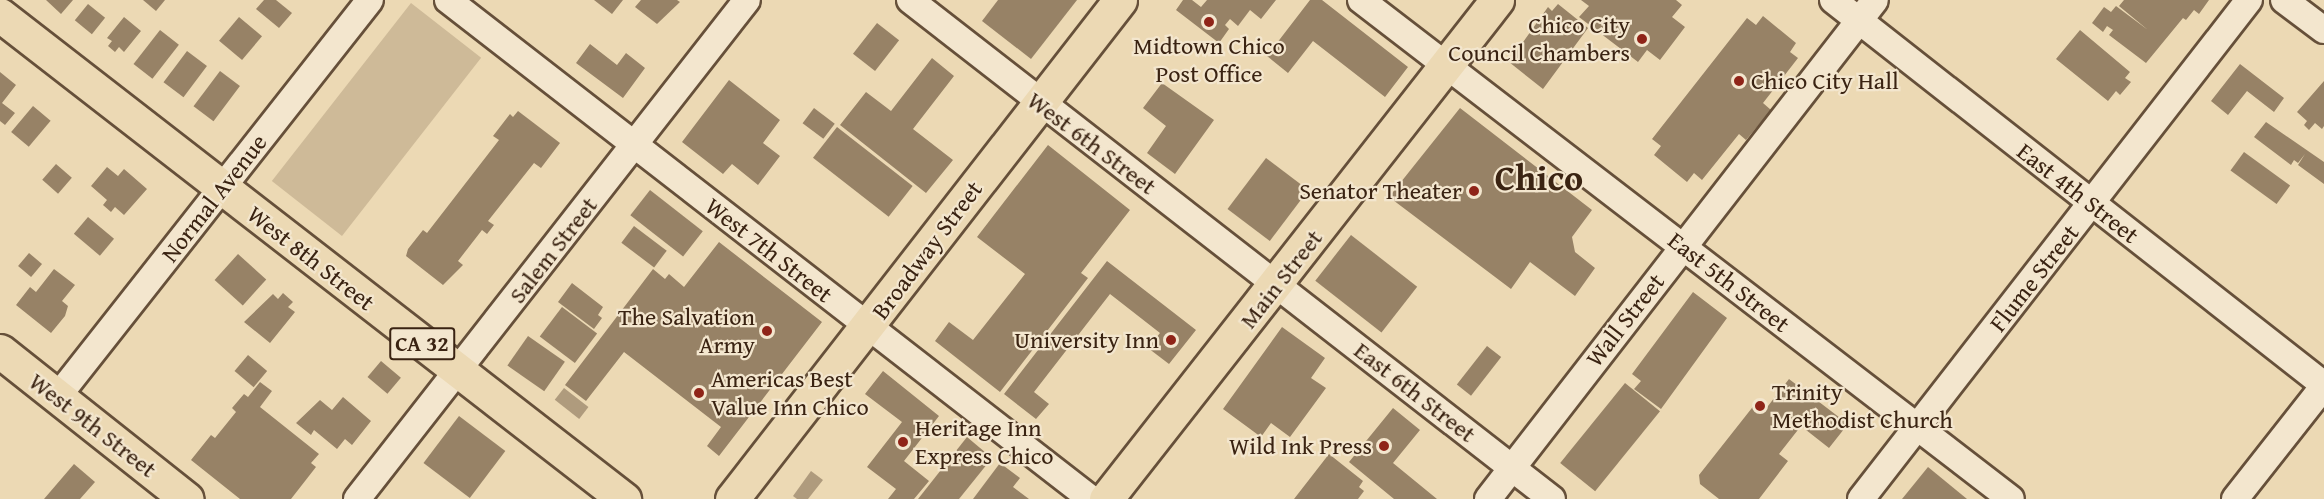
<!DOCTYPE html>
<style>
body{margin:0}
#map{position:relative;width:2324px;height:499px;overflow:hidden;background:#ecd9b4;font-family:"Gentium Book Plus",serif}
div>[style]{position:absolute}
.green>*{inset:0;background:#ceba98;transform-origin:0 0}
.water>*{inset:0;background:#af9b7d;transform-origin:0 0}
.building>*{inset:0;background:#978266;transform-origin:0 0}
.roads{filter:drop-shadow(2px 0 #66503a) drop-shadow(-2px 0 #66503a) drop-shadow(0 2px #66503a) drop-shadow(0 -2px #66503a)}
.minor>*{height:26px;margin:-13px;padding:0 13px;transform-origin:13px;border-radius:13px;background:#f3e6ce}
.major>*{height:33px;margin:-16.5px;padding:0 16.5px;transform-origin:16.5px;border-radius:16.5px;background:#ecd9b4}
.dots>*{width:16px;height:16px;translate:-50% -50%;box-sizing:border-box;border:3px solid #f3e6ce;border-radius:50%}
span{translate:-50% -50%;white-space:nowrap;text-align:center;line-height:1.15;-webkit-text-stroke:4.5px #f3e6ce;paint-order:stroke}
.shield-label span{padding:2px 4px;background:#f3e6ce;border:2px solid;border-radius:4px;-webkit-text-stroke-width:0}
.shield-label{font-size:22px;color:#3a2312;font-weight:700}
.poi-label{font-size:24px;color:#3a2312}
.right{translate:-100% -50%;text-align:right}
.left{translate:0 -50%;text-align:left}
.street-label{font-size:24px;color:#3a2312}
.town-label{font-size:36px;color:#3a2312;font-weight:700}
</style>
<div id="map">
<div class="green">
<i style="left:411px;top:3px;width:89px;height:226px;rotate:38deg"></i>
</div>
<div class="water">
<i style="left:564px;top:388px;width:31px;height:15px;rotate:38deg"></i>
<i style="clip-path:polygon(811px 471px,823px 480px,808px 499px,797px 499px,793px 496px)"></i>
</div>
<div class="building">
<i style="clip-path:polygon(46px 0,73px 0,61px 14px)"></i>
<i style="clip-path:polygon(143px 0,165px 0,156px 11px)"></i>
<i style="clip-path:polygon(264px 0,276px 0,292px 13px,279px 28px,256px 9px)"></i>
<i style="clip-path:polygon(594px 0,623px 0,612px 14px)"></i>
<i style="clip-path:polygon(641px 0,677px 0,680px 2px,657px 24px,635px 7px)"></i>
<i style="clip-path:polygon(998px 0,1077px 0,1031px 59px,982px 21px)"></i>
<i style="clip-path:polygon(1183px 0,1192px 0,1201px 7px,1207px 0,1276px 0,1261px 19px,1250px 10px,1238px 26px,1230px 19px,1225px 25px,1229px 29px,1219px 43px,1176px 10px)"></i>
<i style="clip-path:polygon(1310px 0,1322px 0,1408px 67px,1385px 97px,1313px 41px,1288px 73px,1267px 56px)"></i>
<i style="clip-path:polygon(1581px 0,1676px 0,1682px 5px,1672px 17px,1685px 27px,1660px 60px,1647px 50px,1638px 62px,1579px 17px,1589px 6px)"></i>
<i style="clip-path:polygon(2124px 0,2209px 0,2199px 14px,2194px 10px,2186px 20px,2183px 18px,2146px 63px,2109px 35px,2113px 30px,2107px 26px,2103px 32px,2092px 23px,2104px 7px,2111px 12px,2116px 6px,2148px 30px,2119px 6px)"></i>
<i style="left:88px;top:4px;width:22px;height:21px;rotate:39deg"></i>
<i style="clip-path:polygon(1558px 4px,1588px 28px,1543px 89px,1509px 62px,1548px 7px,1552px 11px)"></i>
<i style="clip-path:polygon(1763px 16px,1796px 43px,1790px 52px,1798px 58px,1763px 103px,1771px 110px,1746px 140px,1739px 134px,1702px 180px,1694px 173px,1687px 182px,1654px 155px,1661px 146px,1652px 139px,1747px 18px,1756px 25px)"></i>
<i style="clip-path:polygon(124px 17px,141px 31px,124px 52px,119px 47px,115px 52px,108px 46px,112px 41px,107px 38px)"></i>
<i style="left:239px;top:17px;width:30px;height:31px;rotate:40deg"></i>
<i style="left:877px;top:23px;width:28px;height:39px;rotate:38deg"></i>
<i style="left:160px;top:30px;width:24px;height:43px;rotate:38deg"></i>
<i style="clip-path:polygon(2080px 30px,2130px 72px,2125px 78px,2131px 82px,2120px 95px,2116px 91px,2108px 101px,2056px 59px)"></i>
<i style="clip-path:polygon(590px 44px,617px 65px,626px 53px,645px 68px,623px 98px,576px 63px)"></i>
<i style="left:187px;top:51px;width:25px;height:39px;rotate:37deg"></i>
<i style="clip-path:polygon(932px 58px,954px 76px,913px 129px,953px 160px,926px 193px,840px 125px,866px 92px,891px 111px)"></i>
<i style="clip-path:polygon(2240px 64px,2284px 98px,2274px 112px,2247px 91px,2228px 115px,2211px 101px)"></i>
<i style="left:220px;top:71px;width:25px;height:44px;rotate:37deg"></i>
<i style="clip-path:polygon(0 72px,16px 85px,2px 103px,15px 113px,5px 125px,0 121px)"></i>
<i style="clip-path:polygon(729px 80px,780px 120px,763px 143px,780px 156px,758px 185px,732px 164px,723px 174px,682px 142px)"></i>
<i style="clip-path:polygon(2324px 81px,2324px 126px,2322px 129px,2315px 123px,2309px 130px,2304px 125px,2307px 121px,2297px 112px)"></i>
<i style="clip-path:polygon(1162px 83px,1214px 120px,1175px 174px,1147px 153px,1166px 126px,1143px 108px)"></i>
<i style="left:33px;top:106px;width:23px;height:34px;rotate:40deg"></i>
<i style="left:814px;top:108px;width:26px;height:19px;rotate:37deg"></i>
<i style="clip-path:polygon(1460px 108px,1592px 210px,1572px 237px,1575px 252px,1595px 268px,1575px 296px,1530px 262px,1511px 289px,1389px 197px)"></i>
<i style="clip-path:polygon(518px 111px,560px 143px,541px 168px,534px 163px,488px 221px,494px 225px,487px 234px,482px 230px,458px 261px,463px 265px,443px 285px,406px 256px,408px 249px,423px 230px,427px 233px,499px 140px,493px 136px,510px 114px,513px 117px)"></i>
<i style="clip-path:polygon(2266px 122px,2324px 162px,2324px 184px,2298px 165px,2305px 154px,2298px 163px,2294px 160px,2291px 165px,2254px 137px)"></i>
<i style="left:837px;top:127px;width:96px;height:39px;rotate:38deg"></i>
<i style="clip-path:polygon(1048px 145px,1130px 210px,1081px 273px,1088px 278px,1000px 392px,935px 341px,949px 322px,973px 340px,1025px 274px,977px 237px)"></i>
<i style="left:2244px;top:152px;width:57px;height:23px;rotate:36deg"></i>
<i style="left:1266px;top:158px;width:53px;height:64px;rotate:37deg"></i>
<i style="left:56px;top:164px;width:21px;height:21px;rotate:41deg"></i>
<i style="clip-path:polygon(107px 167px,118px 176px,124px 169px,147px 189px,124px 215px,115px 207px,111px 212px,103px 205px,107px 200px,91px 186px)"></i>
<i style="left:650px;top:190px;width:67px;height:32px;rotate:38deg"></i>
<i style="left:88px;top:217px;width:34px;height:22px;rotate:40deg"></i>
<i style="left:634px;top:226px;width:41px;height:21px;rotate:37deg"></i>
<i style="left:1351px;top:235px;width:84px;height:58px;rotate:38deg"></i>
<i style="clip-path:polygon(719px 242px,822px 322px,719px 456px,707px 446px,721px 427px,624px 352px,586px 401px,565px 385px,653px 269px,665px 279px,669px 274px,684px 287px)"></i>
<i style="left:29px;top:253px;width:17px;height:17px;rotate:40deg"></i>
<i style="left:238px;top:254px;width:38px;height:35px;rotate:42deg"></i>
<i style="clip-path:polygon(1107px 261px,1196px 330px,1169px 364px,1148px 348px,1160px 333px,1110px 294px,1034px 392px,1049px 404px,1036px 419px,1004px 394px)"></i>
<i style="clip-path:polygon(54px 269px,75px 285px,62px 301px,68px 306px,65px 316px,51px 333px,16px 305px,30px 287px,36px 292px)"></i>
<i style="clip-path:polygon(572px 283px,603px 307px,598px 315px,602px 318px,594px 329px,558px 302px)"></i>
<i style="clip-path:polygon(1693px 292px,1727px 318px,1661px 409px,1634px 389px,1641px 381px,1632px 374px)"></i>
<i style="clip-path:polygon(283px 293px,293px 302px,288px 307px,295px 312px,270px 343px,244px 322px,273px 294px,278px 299px)"></i>
<i style="left:562px;top:307px;width:44px;height:37px;rotate:37deg"></i>
<i style="clip-path:polygon(1282px 327px,1325px 358px,1311px 378px,1326px 388px,1290px 437px,1271px 423px,1261px 437px,1223px 409px)"></i>
<i style="left:528px;top:336px;width:45px;height:36px;rotate:35deg"></i>
<i style="left:1487px;top:346px;width:18px;height:49px;rotate:38deg"></i>
<i style="left:248px;top:355px;width:25px;height:21px;rotate:40deg"></i>
<i style="left:381px;top:361px;width:26px;height:21px;rotate:40deg"></i>
<i style="clip-path:polygon(883px 371px,939px 416px,904px 461px,929px 481px,914px 499px,888px 499px,896px 489px,867px 467px,902px 422px,865px 394px)"></i>
<i style="clip-path:polygon(1789px 379px,1848px 424px,1829px 448px,1801px 426px,1779px 454px,1788px 461px,1759px 499px,1719px 499px,1700px 484px,1699px 475px,1759px 399px,1768px 406px)"></i>
<i style="clip-path:polygon(260px 382px,272px 391px,260px 407px,319px 454px,311px 463px,316px 467px,291px 499px,240px 499px,191px 460px,211px 435px,215px 438px,236px 412px,232px 408px,244px 394px,248px 397px)"></i>
<i style="left:1625px;top:383px;width:45px;height:103px;rotate:39deg"></i>
<i style="clip-path:polygon(343px 397px,371px 421px,352px 445px,345px 439px,337px 449px,314px 430px,311px 435px,296px 423px,320px 400px,332px 410px)"></i>
<i style="clip-path:polygon(1393px 408px,1420px 430px,1393px 463px,1437px 499px,1394px 499px,1349px 462px)"></i>
<i style="left:459px;top:416px;width:58px;height:59px;rotate:37deg"></i>
<i style="clip-path:polygon(967px 437px,992px 458px,959px 499px,918px 499px)"></i>
<i style="clip-path:polygon(1329px 454px,1363px 481px,1359px 487px,1364px 491px,1358px 499px,1294px 499px)"></i>
<i style="clip-path:polygon(1000px 463px,1020px 478px,1013px 487px,1029px 499px,973px 499px)"></i>
<i style="clip-path:polygon(74px 464px,95px 482px,80px 499px,44px 499px)"></i>
<i style="clip-path:polygon(1928px 467px,1967px 499px,1902px 499px)"></i>
</div>
<div class="roads">
<div class="minor">
<i style="left:448px;top:0;width:814px;rotate:37.81deg"></i>
<i style="left:910px;top:0;width:813px;rotate:37.86deg"></i>
<i style="left:1361px;top:0;width:819px;rotate:37.51deg"></i>
<i style="left:1833px;top:0;width:624px;rotate:38.1deg"></i>
<i style="left:2284px;top:0;width:50px;rotate:36.9deg"></i>
<i style="left:58px;top:396px;width:504px;rotate:-51.77deg"></i>
<i style="left:357px;top:499px;width:633px;rotate:-51.99deg"></i>
<i style="left:1488px;top:499px;width:631px;rotate:-52.2deg"></i>
<i style="left:1861px;top:499px;width:632px;rotate:-52.13deg"></i>
<i style="left:2235px;top:499px;width:144px;rotate:-51.8deg"></i>
</div>
<div class="major">
<i style="left:0;top:15px;width:790px;rotate:37.8deg"></i>
<i style="left:0;top:351px;width:238px;rotate:38.4deg"></i>
<i style="left:732px;top:499px;width:632px;rotate:-52.13deg"></i>
<i style="left:1106px;top:499px;width:634px;rotate:-51.92deg"></i>
</div>
</div>
<div class="dots">
<i style="left:1209px;top:22px;background:#8f2418"></i>
<i style="left:1642px;top:39px;background:#8f2418"></i>
<i style="left:1739px;top:81px;background:#8f2418"></i>
<i style="left:1474px;top:191px;background:#8f2418"></i>
<i style="left:767px;top:331px;background:#8f2418"></i>
<i style="left:1171px;top:340px;background:#8f2418"></i>
<i style="left:699px;top:393px;background:#8f2418"></i>
<i style="left:1760px;top:406px;background:#8f2418"></i>
<i style="left:903px;top:442px;background:#8f2418"></i>
<i style="left:1384px;top:446px;background:#8f2418"></i>
</div>
<div class="shield-label">
<span style="left:422px;top:344px">CA 32</span>
</div>
<div class="poi-label">
<span class="right" style="left:1630px;top:39px">Chico City<br>Council Chambers</span>
<span style="left:1209px;top:60px">Midtown Chico<br>Post Office</span>
<span class="left" style="left:1751px;top:81px">Chico City Hall</span>
<span class="right" style="left:1462px;top:191px">Senator Theater</span>
<span class="right" style="left:755px;top:331px">The Salvation<br>Army</span>
<span class="right" style="left:1159px;top:340px">University Inn</span>
<span class="left" style="left:711px;top:393px">Americas Best<br>Value Inn Chico</span>
<span class="left" style="left:1772px;top:406px">Trinity<br>Methodist Church</span>
<span class="left" style="left:915px;top:442px">Heritage Inn<br>Express Chico</span>
<span class="right" style="left:1372px;top:446px">Wild Ink Press</span>
</div>
<div class="street-label">
<span style="left:1092px;top:143px;rotate:37deg">West 6th Street</span>
<span style="left:2078px;top:193px;rotate:38deg">East 4th Street</span>
<span style="left:214px;top:198px;rotate:-52deg">Normal Avenue</span>
<span style="left:553px;top:250px;rotate:-52deg">Salem Street</span>
<span style="left:769px;top:250px;rotate:38deg">West 7th Street</span>
<span style="left:927px;top:250px;rotate:-53deg">Broadway Street</span>
<span style="left:311px;top:258px;rotate:38deg">West 8th Street</span>
<span style="left:2034px;top:278px;rotate:-52deg">Flume Street</span>
<span style="left:1281px;top:279px;rotate:-52deg">Main Street</span>
<span style="left:1729px;top:282px;rotate:38deg">East 5th Street</span>
<span style="left:1625px;top:320px;rotate:-52deg">Wall Street</span>
<span style="left:1415px;top:392px;rotate:38deg">East 6th Street</span>
<span style="left:93px;top:425px;rotate:38deg">West 9th Street</span>
</div>
<div class="town-label">
<span style="left:1539px;top:177px">Chico</span>
</div>
</div>
